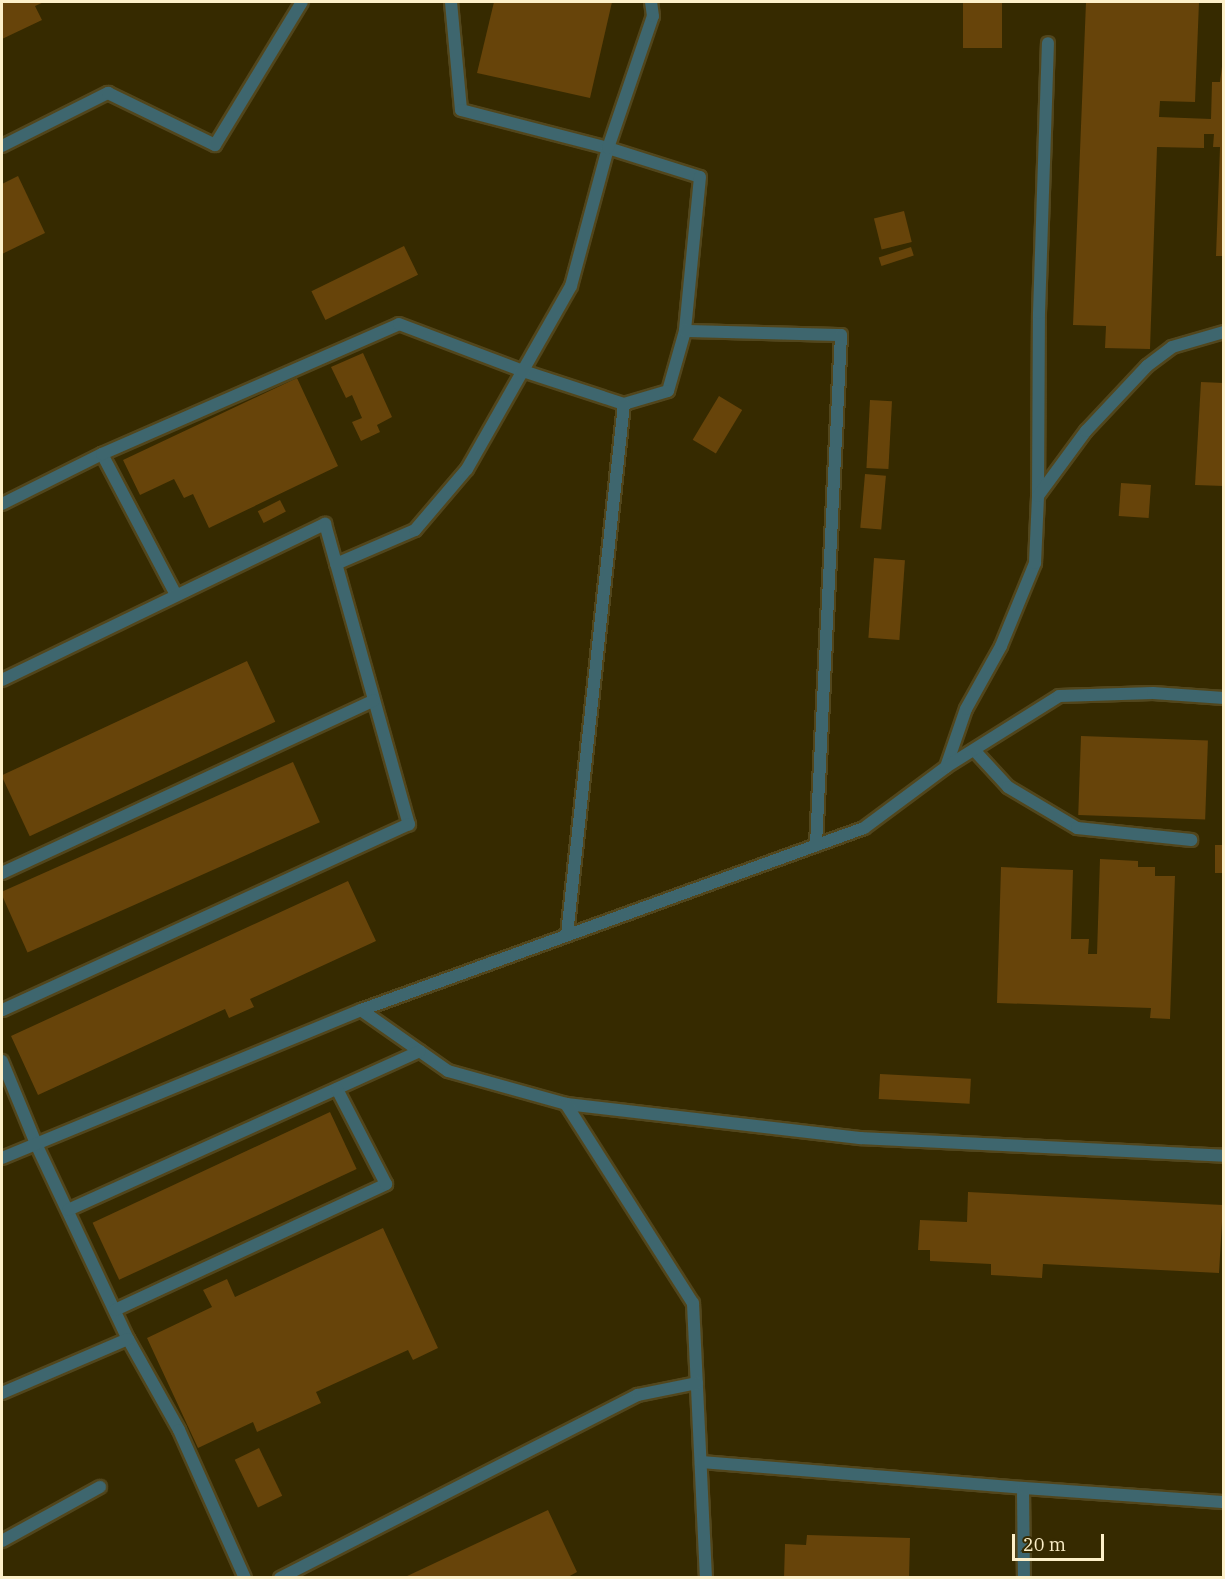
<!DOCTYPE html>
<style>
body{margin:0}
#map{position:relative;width:1225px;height:1579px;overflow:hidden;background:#362a00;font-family:"IBM Plex Serif",serif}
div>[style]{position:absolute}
.building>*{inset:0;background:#67440a;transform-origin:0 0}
.roads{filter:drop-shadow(2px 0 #52461c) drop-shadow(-2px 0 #52461c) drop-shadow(0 2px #52461c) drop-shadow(0 -2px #52461c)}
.service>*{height:12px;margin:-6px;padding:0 6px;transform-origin:6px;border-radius:6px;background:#3e666e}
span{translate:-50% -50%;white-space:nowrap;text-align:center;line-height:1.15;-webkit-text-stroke:6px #362a00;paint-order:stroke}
.frame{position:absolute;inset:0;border:3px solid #fdf0c9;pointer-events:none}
.scale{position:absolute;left:1012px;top:1534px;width:92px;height:27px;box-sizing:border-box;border:3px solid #fdf0c9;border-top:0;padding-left:8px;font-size:18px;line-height:21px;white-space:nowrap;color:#fdf0c9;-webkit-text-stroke:4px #362a00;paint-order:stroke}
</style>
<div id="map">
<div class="building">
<i style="clip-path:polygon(2px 2px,44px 2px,35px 6px,42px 20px,2px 39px)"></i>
<i style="clip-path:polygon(494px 2px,612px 2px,590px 98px,477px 73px)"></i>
<i style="left:963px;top:2px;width:39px;height:46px"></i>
<i style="clip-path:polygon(1086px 2px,1199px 2px,1195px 102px,1160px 101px,1159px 117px,1211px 119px,1212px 82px,1220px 82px,1224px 51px,1224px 256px,1216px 256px,1220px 147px,1213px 147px,1214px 134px,1204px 134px,1204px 148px,1157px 147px,1150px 349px,1105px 348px,1106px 326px,1073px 325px)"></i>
<i style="clip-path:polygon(18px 176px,45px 233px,2px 254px,2px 184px)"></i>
<i style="left:904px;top:211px;width:32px;height:31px;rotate:76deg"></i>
<i style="left:404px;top:246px;width:32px;height:103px;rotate:64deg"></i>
<i style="left:911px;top:247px;width:9px;height:34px;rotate:72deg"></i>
<i style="clip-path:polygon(363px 353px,392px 417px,377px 425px,380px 432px,361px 441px,352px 422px,362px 418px,352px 395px,346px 398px,331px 367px)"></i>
<i style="clip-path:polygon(297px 378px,338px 466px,209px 528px,193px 494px,184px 498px,174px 479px,140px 495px,123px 460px)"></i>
<i style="clip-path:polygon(1201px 382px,1224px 383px,1224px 486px,1195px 485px)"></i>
<i style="left:719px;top:396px;width:27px;height:51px;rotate:31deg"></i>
<i style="left:870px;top:400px;width:22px;height:68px;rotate:3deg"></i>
<i style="left:865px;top:474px;width:21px;height:54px;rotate:5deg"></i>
<i style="left:1121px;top:483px;width:30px;height:33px;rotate:4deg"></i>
<i style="left:280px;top:500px;width:13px;height:25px;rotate:63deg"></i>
<i style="left:874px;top:558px;width:31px;height:80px;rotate:4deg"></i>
<i style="left:247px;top:661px;width:67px;height:271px;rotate:65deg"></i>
<i style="left:1081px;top:736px;width:127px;height:79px;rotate:2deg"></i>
<i style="left:293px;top:762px;width:66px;height:320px;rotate:66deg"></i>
<i style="left:1215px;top:845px;width:9px;height:28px"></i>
<i style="clip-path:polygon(1100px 859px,1138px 861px,1138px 867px,1155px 867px,1155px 876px,1175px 876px,1170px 1019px,1150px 1018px,1151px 1008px,997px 1003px,1001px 867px,1073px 870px,1071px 939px,1089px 939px,1088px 954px,1097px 954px)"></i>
<i style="clip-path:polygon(348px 881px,376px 941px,250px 999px,254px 1007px,229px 1018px,225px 1009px,38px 1095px,11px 1036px)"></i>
<i style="left:880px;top:1074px;width:91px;height:25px;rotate:3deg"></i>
<i style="left:330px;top:1112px;width:63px;height:262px;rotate:65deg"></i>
<i style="clip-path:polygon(968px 1192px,1223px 1205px,1219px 1273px,1043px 1264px,1042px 1278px,991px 1275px,991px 1264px,930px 1261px,930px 1250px,918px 1250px,920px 1220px,967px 1222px)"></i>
<i style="clip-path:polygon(383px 1228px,438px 1348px,413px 1360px,408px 1350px,316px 1392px,321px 1403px,257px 1432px,253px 1422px,198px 1448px,147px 1338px,212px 1307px,203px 1290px,227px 1279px,235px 1297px)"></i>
<i style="left:259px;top:1448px;width:53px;height:27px;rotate:64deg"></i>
<i style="clip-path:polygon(548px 1510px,577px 1572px,566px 1578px,403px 1578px)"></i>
<i style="clip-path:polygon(807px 1535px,910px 1538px,909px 1578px,784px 1578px,785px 1544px,806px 1545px)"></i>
</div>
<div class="roads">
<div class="service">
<i style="left:451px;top:2px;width:108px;rotate:84.7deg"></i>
<i style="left:461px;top:110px;width:152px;rotate:14.5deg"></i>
<i style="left:608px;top:148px;width:96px;rotate:17.5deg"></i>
<i style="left:700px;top:177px;width:155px;rotate:95.6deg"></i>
<i style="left:685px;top:331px;width:62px;rotate:105.8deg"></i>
<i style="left:668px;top:391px;width:46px;rotate:163.5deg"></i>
<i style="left:2px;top:146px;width:119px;rotate:-26.6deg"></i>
<i style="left:108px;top:93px;width:119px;rotate:25.9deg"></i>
<i style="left:215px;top:145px;width:167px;rotate:-58.7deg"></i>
<i style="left:685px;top:331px;width:156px;rotate:1.5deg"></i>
<i style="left:841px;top:335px;width:511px;rotate:92.81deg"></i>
<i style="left:102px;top:454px;width:159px;rotate:62.3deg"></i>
<i style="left:1038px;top:496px;width:183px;rotate:-89.7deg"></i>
<i style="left:1039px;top:313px;width:270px;rotate:-88.1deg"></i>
<i style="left:2px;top:504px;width:112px;rotate:-26.6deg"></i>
<i style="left:102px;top:454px;width:324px;rotate:-23.6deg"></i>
<i style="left:399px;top:324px;width:133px;rotate:20.8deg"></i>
<i style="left:523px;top:371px;width:106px;rotate:18.1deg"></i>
<i style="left:624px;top:404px;width:534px;rotate:96.13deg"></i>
<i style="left:336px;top:564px;width:86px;rotate:-23.3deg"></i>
<i style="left:415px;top:530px;width:80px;rotate:-49.6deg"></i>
<i style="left:467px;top:469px;width:210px;rotate:-60.4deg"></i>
<i style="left:571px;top:286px;width:143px;rotate:-75deg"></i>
<i style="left:608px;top:148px;width:139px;rotate:-71.2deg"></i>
<i style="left:653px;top:16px;width:14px;rotate:-98deg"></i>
<i style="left:2px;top:680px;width:359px;rotate:-25.8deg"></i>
<i style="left:325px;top:524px;width:312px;rotate:74.4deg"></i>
<i style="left:409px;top:824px;width:447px;rotate:155.4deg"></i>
<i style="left:974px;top:750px;width:50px;rotate:47.4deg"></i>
<i style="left:1008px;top:787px;width:80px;rotate:30.7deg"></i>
<i style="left:1077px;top:828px;width:115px;rotate:6deg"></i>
<i style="left:946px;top:767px;width:61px;rotate:-71deg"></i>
<i style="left:966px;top:709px;width:72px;rotate:-60.9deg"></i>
<i style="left:1001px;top:646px;width:90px;rotate:-67.7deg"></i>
<i style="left:1035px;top:563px;width:67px;rotate:-87.4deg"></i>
<i style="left:1038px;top:496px;width:81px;rotate:-53.6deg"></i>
<i style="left:1086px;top:431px;width:89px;rotate:-46.8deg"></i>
<i style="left:1147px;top:366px;width:31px;rotate:-37deg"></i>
<i style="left:1172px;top:347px;width:54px;rotate:-16.1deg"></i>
<i style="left:2px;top:873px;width:410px;rotate:-24.9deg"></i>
<i style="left:361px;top:1010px;width:106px;rotate:35deg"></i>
<i style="left:448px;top:1071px;width:123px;rotate:15.6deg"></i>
<i style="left:566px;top:1104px;width:296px;rotate:6.6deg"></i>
<i style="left:860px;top:1138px;width:364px;rotate:2.8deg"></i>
<i style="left:2px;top:1061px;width:92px;rotate:67.6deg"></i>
<i style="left:37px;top:1146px;width:213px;rotate:64.8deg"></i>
<i style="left:128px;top:1339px;width:104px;rotate:60.7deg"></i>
<i style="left:179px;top:1430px;width:162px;rotate:66deg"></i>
<i style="left:566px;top:1104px;width:236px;rotate:57.5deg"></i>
<i style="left:693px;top:1303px;width:275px;rotate:87.3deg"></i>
<i style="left:2px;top:1158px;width:388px;rotate:-22.4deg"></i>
<i style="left:361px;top:1010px;width:535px;rotate:-19.89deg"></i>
<i style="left:864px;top:828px;width:102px;rotate:-36.6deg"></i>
<i style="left:946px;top:767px;width:133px;rotate:-32.1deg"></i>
<i style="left:1059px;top:696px;width:94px;rotate:-1.8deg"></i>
<i style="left:1153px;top:693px;width:71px;rotate:4deg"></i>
<i style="left:68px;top:1210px;width:386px;rotate:-24.3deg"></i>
<i style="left:115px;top:1310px;width:299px;rotate:-24.9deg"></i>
<i style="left:386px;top:1184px;width:107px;rotate:-117.3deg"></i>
<i style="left:2px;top:1393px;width:137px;rotate:-23.2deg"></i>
<i style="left:701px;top:1462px;width:323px;rotate:4.6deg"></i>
<i style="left:1023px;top:1488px;width:90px;rotate:89.4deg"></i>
<i style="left:1023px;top:1488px;width:201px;rotate:4deg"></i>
<i style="left:2px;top:1541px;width:112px;rotate:-28.9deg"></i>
<i style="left:280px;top:1578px;width:402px;rotate:-27.1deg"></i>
<i style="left:638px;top:1395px;width:60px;rotate:-11.5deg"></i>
</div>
</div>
<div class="frame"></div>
<div class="scale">20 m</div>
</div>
